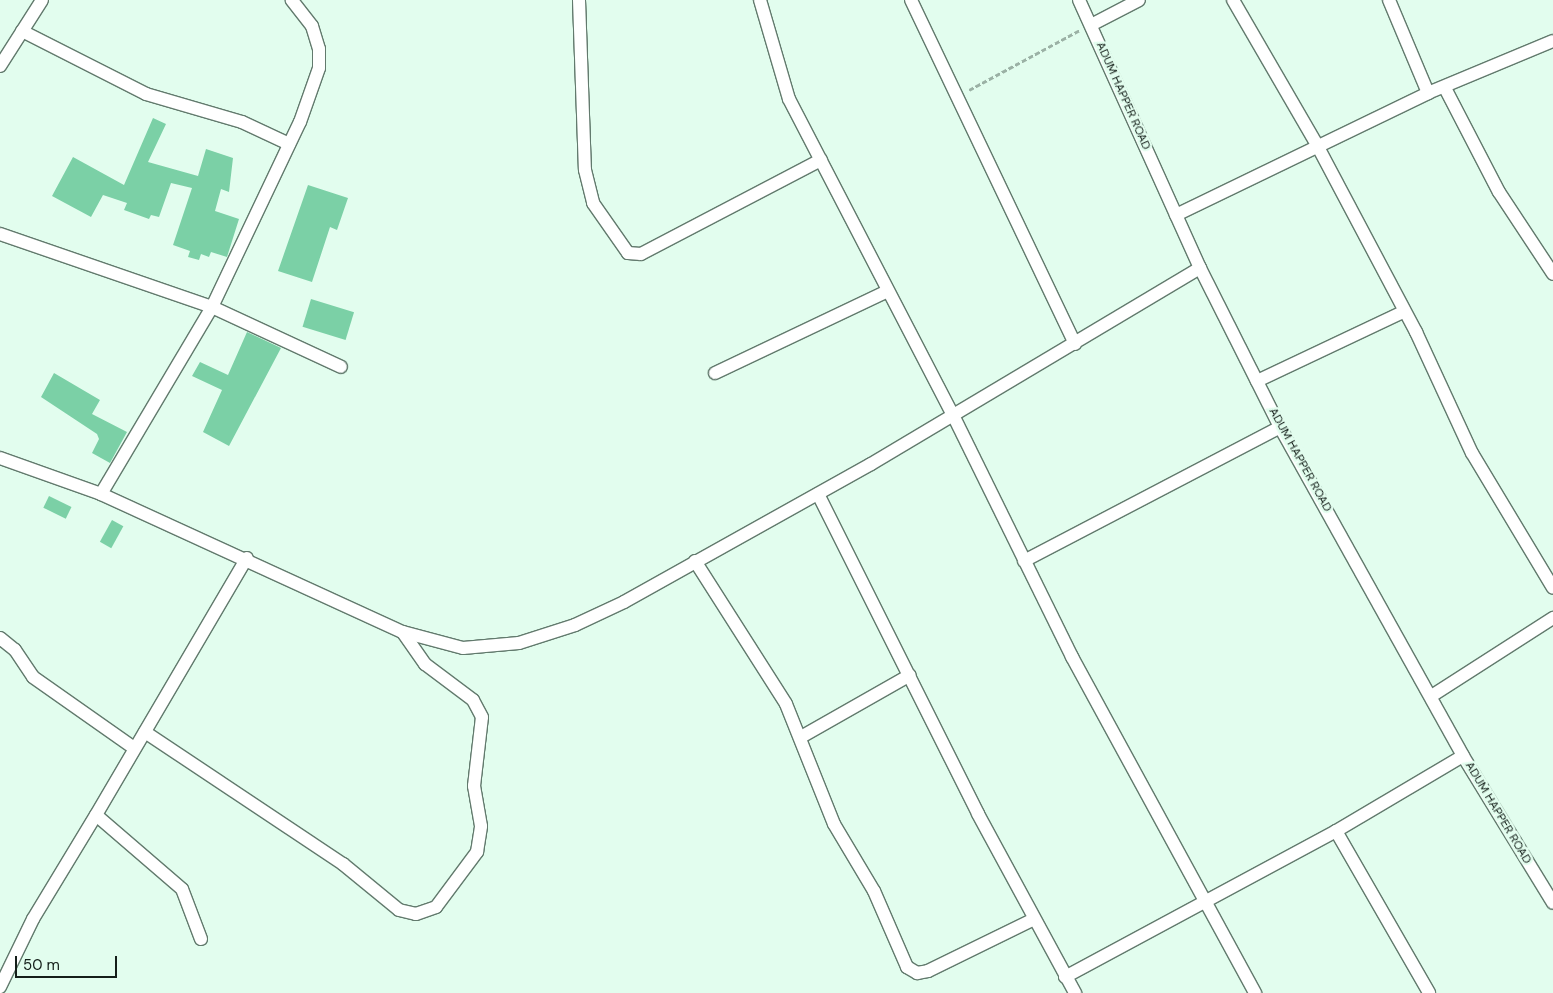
<!DOCTYPE html>
<style>
body{margin:0}
#map{position:relative;width:1553px;height:993px;overflow:hidden;background:#e2fdee;font-family:"DM Sans",sans-serif}
div>[style]{position:absolute}
.building>*{inset:0;background:#7bd0a6;transform-origin:0 0}
.path>*{height:2.5px;margin-top:-1.25px;transform-origin:0;background:repeating-linear-gradient(90deg,#9bb1a5 0 5px,transparent 0 7.5px)}
.roads{filter:drop-shadow(1px 0 #627a6d) drop-shadow(-1px 0 #627a6d) drop-shadow(0 1px #627a6d) drop-shadow(0 -1px #627a6d)}
.street>*{height:12px;margin:-6px;padding:0 6px;transform-origin:6px;border-radius:6px;background:#fff}
span{translate:-50% -50%;white-space:nowrap;text-align:center;line-height:1.15;-webkit-text-stroke:5px #e2fdee;paint-order:stroke}
.street-label{font-size:12px;color:#141e19}
.scale{position:absolute;left:15px;top:956px;width:102px;height:22px;box-sizing:border-box;border:2px solid #141e19;border-top:0;padding-left:6px;font-size:15px;line-height:18px;white-space:nowrap;color:#141e19;-webkit-text-stroke:4px #e2fdee;paint-order:stroke}
</style>
<div id="map">
<div class="building">
<i style="clip-path:polygon(153px 118px,166px 124px,148px 162px,198px 176px,206px 149px,233px 158px,229px 192px,221px 189px,215px 211px,239px 219px,227px 257px,211px 252px,209px 257px,201px 254px,199px 260px,188px 257px,190px 251px,173px 245px,192px 188px,171px 183px,159px 217px,151px 215px,149px 219px,124px 210px,127px 203px,103px 195px,91px 217px,52px 196px,73px 157px,124px 185px)"></i>
<i style="clip-path:polygon(308px 185px,348px 198px,337px 230px,330px 227px,312px 282px,278px 271px)"></i>
<i style="left:311px;top:299px;width:45px;height:29px;rotate:17deg"></i>
<i style="clip-path:polygon(247px 332px,281px 348px,229px 446px,203px 432px,222px 390px,192px 376px,200px 362px,228px 375px)"></i>
<i style="clip-path:polygon(54px 373px,100px 400px,92px 414px,127px 432px,110px 463px,92px 453px,99px 439px,97px 434px,41px 397px)"></i>
<i style="left:49px;top:496px;width:25px;height:13px;rotate:26deg"></i>
<i style="left:112px;top:520px;width:13px;height:25px;rotate:29deg"></i>
</div>
<div class="path">
<i style="left:969px;top:90px;width:126px;rotate:-28.4deg"></i>
</div>
<div class="roads">
<div class="street">
<i style="left:579px;top:0;width:170px;rotate:88deg"></i>
<i style="left:585px;top:170px;width:34px;rotate:76deg"></i>
<i style="left:593px;top:203px;width:61px;rotate:55deg"></i>
<i style="left:628px;top:253px;width:13px;rotate:4deg"></i>
<i style="left:641px;top:254px;width:203px;rotate:-27.6deg"></i>
<i style="left:760px;top:0;width:103px;rotate:73.7deg"></i>
<i style="left:789px;top:99px;width:356px;rotate:62.6deg"></i>
<i style="left:953px;top:415px;width:270px;rotate:63.8deg"></i>
<i style="left:1072px;top:657px;width:383px;rotate:61.4deg"></i>
<i style="left:911px;top:0;width:381px;rotate:64.5deg"></i>
<i style="left:1079px;top:0;width:294px;rotate:65.7deg"></i>
<i style="left:1200px;top:268px;width:178px;rotate:63.3deg"></i>
<i style="left:1280px;top:427px;width:376px;rotate:60.9deg"></i>
<i style="left:1463px;top:756px;width:172px;rotate:58.5deg"></i>
<i style="left:1233px;top:0;width:168px;rotate:59.9deg"></i>
<i style="left:1317px;top:145px;width:212px;rotate:62.1deg"></i>
<i style="left:1416px;top:332px;width:133px;rotate:65.2deg"></i>
<i style="left:1472px;top:453px;width:157px;rotate:59deg"></i>
<i style="left:1389px;top:0;width:101px;rotate:67.2deg"></i>
<i style="left:1091px;top:25px;width:54px;rotate:-27.5deg"></i>
<i style="left:22px;top:31px;width:139px;rotate:26.9deg"></i>
<i style="left:146px;top:94px;width:100px;rotate:16.3deg"></i>
<i style="left:242px;top:122px;width:52px;rotate:25.1deg"></i>
<i style="left:0;top:66px;width:78px;rotate:-57.5deg"></i>
<i style="left:1445px;top:88px;width:117px;rotate:62.6deg"></i>
<i style="left:1499px;top:192px;width:98px;rotate:56.6deg"></i>
<i style="left:1176px;top:215px;width:280px;rotate:-25.8deg"></i>
<i style="left:1428px;top:93px;width:135px;rotate:-22.6deg"></i>
<i style="left:0;top:234px;width:224px;rotate:19deg"></i>
<i style="left:212px;top:307px;width:142px;rotate:24.9deg"></i>
<i style="left:715px;top:373px;width:191px;rotate:-25.4deg"></i>
<i style="left:1257px;top:381px;width:161px;rotate:-25.3deg"></i>
<i style="left:0;top:458px;width:107px;rotate:19.6deg"></i>
<i style="left:101px;top:494px;width:332px;rotate:24.6deg"></i>
<i style="left:403px;top:632px;width:62px;rotate:14.9deg"></i>
<i style="left:463px;top:648px;width:56px;rotate:-5.1deg"></i>
<i style="left:519px;top:643px;width:59px;rotate:-17.8deg"></i>
<i style="left:575px;top:625px;width:54px;rotate:-25.1deg"></i>
<i style="left:624px;top:602px;width:283px;rotate:-29.2deg"></i>
<i style="left:871px;top:464px;width:383px;rotate:-30.8deg"></i>
<i style="left:101px;top:494px;width:217px;rotate:-59.3deg"></i>
<i style="left:212px;top:307px;width:205px;rotate:-64.6deg"></i>
<i style="left:300px;top:122px;width:57px;rotate:-70.6deg"></i>
<i style="left:319px;top:68px;width:19px;rotate:-90deg"></i>
<i style="left:319px;top:49px;width:24px;rotate:-107deg"></i>
<i style="left:312px;top:26px;width:33px;rotate:-128deg"></i>
<i style="left:818px;top:494px;width:358px;rotate:63.4deg"></i>
<i style="left:978px;top:814px;width:204px;rotate:61.5deg"></i>
<i style="left:695px;top:561px;width:169px;rotate:57.5deg"></i>
<i style="left:786px;top:704px;width:129px;rotate:68.2deg"></i>
<i style="left:834px;top:824px;width:78px;rotate:59.2deg"></i>
<i style="left:874px;top:891px;width:83px;rotate:66.5deg"></i>
<i style="left:907px;top:967px;width:12px;rotate:31deg"></i>
<i style="left:917px;top:973px;width:11px;rotate:-10deg"></i>
<i style="left:928px;top:971px;width:118px;rotate:-26.1deg"></i>
<i style="left:1024px;top:561px;width:289px;rotate:-27.6deg"></i>
<i style="left:0;top:638px;width:19px;rotate:39deg"></i>
<i style="left:15px;top:650px;width:32px;rotate:56deg"></i>
<i style="left:33px;top:677px;width:123px;rotate:35.1deg"></i>
<i style="left:1433px;top:695px;width:143px;rotate:-32.7deg"></i>
<i style="left:145px;top:732px;width:238px;rotate:33.7deg"></i>
<i style="left:343px;top:864px;width:72px;rotate:39.4deg"></i>
<i style="left:399px;top:910px;width:17px;rotate:13deg"></i>
<i style="left:416px;top:914px;width:21px;rotate:-19deg"></i>
<i style="left:436px;top:907px;width:69px;rotate:-53.3deg"></i>
<i style="left:477px;top:852px;width:26px;rotate:-81deg"></i>
<i style="left:481px;top:826px;width:41px;rotate:-99.9deg"></i>
<i style="left:474px;top:786px;width:69px;rotate:-83.4deg"></i>
<i style="left:482px;top:717px;width:19px;rotate:-118deg"></i>
<i style="left:473px;top:700px;width:60px;rotate:-143.1deg"></i>
<i style="left:425px;top:664px;width:39px;rotate:-125deg"></i>
<i style="left:801px;top:737px;width:125px;rotate:-29.6deg"></i>
<i style="left:1336px;top:831px;width:187px;rotate:60.1deg"></i>
<i style="left:201px;top:939px;width:53px;rotate:-110.8deg"></i>
<i style="left:182px;top:889px;width:113px;rotate:-139.3deg"></i>
<i style="left:96px;top:815px;width:298px;rotate:-59.6deg"></i>
<i style="left:1065px;top:977px;width:308px;rotate:-28.3deg"></i>
<i style="left:1336px;top:831px;width:147px;rotate:-30.6deg"></i>
<i style="left:0;top:987px;width:76px;rotate:-64.1deg"></i>
<i style="left:33px;top:919px;width:122px;rotate:-58.8deg"></i>
</div>
</div>
<div class="street-label">
<span style="left:1123px;top:96px;rotate:66deg">ADUM HAPPER ROAD</span>
<span style="left:1300px;top:460px;rotate:61deg">ADUM HAPPER ROAD</span>
<span style="left:1498px;top:813px;rotate:59deg">ADUM HAPPER ROAD</span>
</div>
<div class="scale">50 m</div>
</div>
